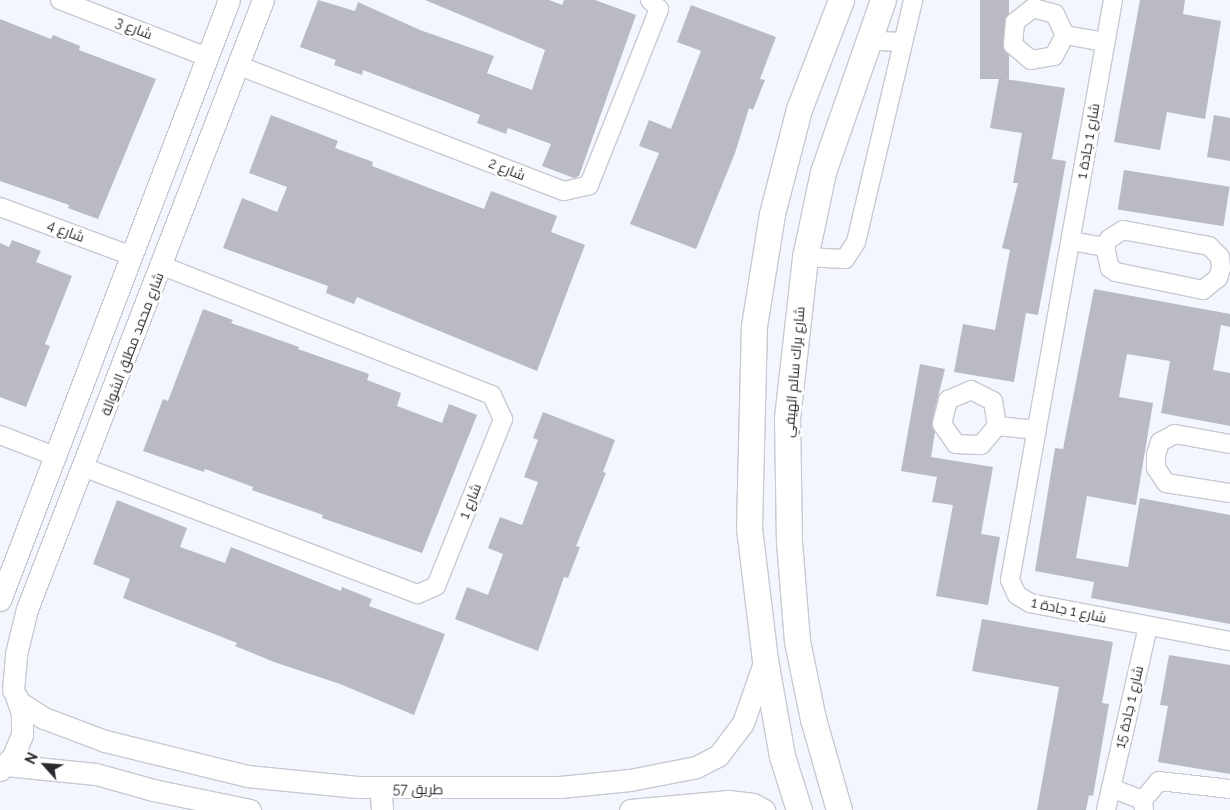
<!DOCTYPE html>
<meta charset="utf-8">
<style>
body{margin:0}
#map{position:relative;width:1230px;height:810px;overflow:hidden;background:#f4f6fd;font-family:Raleway,Cairo,sans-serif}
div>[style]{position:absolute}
.building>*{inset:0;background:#b9bac4;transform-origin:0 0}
.roads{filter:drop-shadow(1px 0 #c8c9d2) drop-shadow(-1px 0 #c8c9d2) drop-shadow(0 1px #c8c9d2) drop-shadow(0 -1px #c8c9d2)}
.minor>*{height:18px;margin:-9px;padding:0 9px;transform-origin:9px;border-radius:9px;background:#fff}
.tertiary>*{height:21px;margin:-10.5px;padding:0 10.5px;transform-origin:10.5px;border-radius:10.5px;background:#fff}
.secondary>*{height:25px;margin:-12.5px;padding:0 12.5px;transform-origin:12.5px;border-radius:12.5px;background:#fff}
span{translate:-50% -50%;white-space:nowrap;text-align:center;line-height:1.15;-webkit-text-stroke:5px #fff;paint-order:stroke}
.street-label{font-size:14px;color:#2a2a2e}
.north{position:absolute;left:20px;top:740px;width:50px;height:50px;-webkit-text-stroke:4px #fff;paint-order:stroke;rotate:296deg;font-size:14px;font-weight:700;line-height:20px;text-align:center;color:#2a2a2e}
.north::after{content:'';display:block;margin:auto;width:18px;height:22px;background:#2a2a2e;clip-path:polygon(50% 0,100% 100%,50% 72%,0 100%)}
</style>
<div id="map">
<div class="building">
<i style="clip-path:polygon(318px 0,355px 11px,358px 2px,420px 30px,494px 56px,487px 73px,532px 90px,545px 50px,425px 0,549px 0,562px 5px,564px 0,595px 0,636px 15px,579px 176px,574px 178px,542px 166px,551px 144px,508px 128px,506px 134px,477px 123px,480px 115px,363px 70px,362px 75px,334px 65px,336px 60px,300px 47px)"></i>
<i style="left:980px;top:0;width:29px;height:79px"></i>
<i style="clip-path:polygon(1140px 0,1185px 0,1183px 14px,1221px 21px,1205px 119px,1167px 112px,1160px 150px,1114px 142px)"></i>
<i style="clip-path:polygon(691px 5px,776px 37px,760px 79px,765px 80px,753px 110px,749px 108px,735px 153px,696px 249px,630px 224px,659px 153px,639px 146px,649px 120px,671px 129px,701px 51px,677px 42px)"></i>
<i style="clip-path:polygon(0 19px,51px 39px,53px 35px,80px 46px,79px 50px,156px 79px,98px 219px,68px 208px,69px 205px,0 181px)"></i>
<i style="clip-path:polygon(999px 78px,1065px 88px,1052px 159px,1066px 161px,1054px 229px,1038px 315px,1026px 313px,1014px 382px,954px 372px,963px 324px,995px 330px,1010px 250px,1002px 248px,1018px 183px,1013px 183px,1022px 133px,990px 128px)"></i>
<i style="clip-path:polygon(271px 115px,338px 141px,335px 148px,373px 162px,372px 166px,484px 209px,491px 191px,557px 216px,551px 232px,585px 245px,537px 371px,357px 297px,354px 304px,326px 293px,328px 286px,223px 248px,242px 198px,277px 212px,287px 187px,249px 173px)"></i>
<i style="clip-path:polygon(1214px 115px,1230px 118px,1230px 161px,1207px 157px)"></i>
<i style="left:1124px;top:170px;width:107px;height:40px;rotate:9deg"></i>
<i style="clip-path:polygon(12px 240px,41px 251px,36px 262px,72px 276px,45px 344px,50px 346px,26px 407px,0 397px,0 243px,9px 247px)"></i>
<i style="clip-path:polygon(1094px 289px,1230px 314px,1230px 327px,1221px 325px,1213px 370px,1230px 373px,1230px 426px,1161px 413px,1170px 361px,1127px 354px,1119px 397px,1153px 403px,1136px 505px,1087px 496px,1076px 558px,1128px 567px,1140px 498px,1230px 515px,1230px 624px,1091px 598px,1094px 582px,1035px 571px,1055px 448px,1063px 449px)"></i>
<i style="clip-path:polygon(203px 309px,233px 320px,231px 323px,299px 347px,298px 349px,369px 374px,367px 380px,401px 393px,397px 406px,442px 423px,449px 404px,477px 415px,422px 553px,322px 518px,323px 515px,252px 490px,253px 487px,205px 469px,204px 472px,143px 451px,163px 399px,168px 401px)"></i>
<i style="clip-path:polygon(920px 364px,945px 369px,932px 421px,935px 432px,931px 457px,993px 467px,981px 534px,1000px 537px,988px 605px,936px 596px,953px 505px,932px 502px,937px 477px,901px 471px)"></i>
<i style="clip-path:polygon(543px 412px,615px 440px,603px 472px,606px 473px,576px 546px,580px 547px,568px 578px,564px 577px,538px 651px,455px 619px,467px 587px,488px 595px,503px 554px,488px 548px,500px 517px,522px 525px,538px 482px,524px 477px,538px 440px,533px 438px)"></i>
<i style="clip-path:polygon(117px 500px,187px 528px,180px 547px,225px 563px,231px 547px,341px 591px,342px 587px,372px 599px,369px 606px,445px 634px,414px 715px,340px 684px,274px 662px,235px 646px,237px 643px,123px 598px,130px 579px,93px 564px)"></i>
<i style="clip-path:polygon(982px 619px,1113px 642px,1102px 703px,1109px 704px,1093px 796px,1089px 795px,1086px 810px,1037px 810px,1059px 687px,972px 671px)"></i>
<i style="clip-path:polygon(1169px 655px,1230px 665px,1230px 774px,1158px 762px,1168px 706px,1160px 705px)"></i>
</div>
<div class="roads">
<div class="minor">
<i style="left:60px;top:0;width:158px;rotate:21.2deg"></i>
<i style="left:1113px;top:0;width:589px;rotate:100.07deg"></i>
<i style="left:1010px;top:580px;width:17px;rotate:65deg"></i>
<i style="left:1017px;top:595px;width:15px;rotate:32deg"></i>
<i style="left:1030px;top:603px;width:204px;rotate:10.8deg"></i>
<i style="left:1033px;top:8px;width:23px;rotate:15deg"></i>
<i style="left:1055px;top:14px;width:23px;rotate:65deg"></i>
<i style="left:1065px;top:35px;width:24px;rotate:118deg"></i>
<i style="left:1054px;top:56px;width:23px;rotate:170deg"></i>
<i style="left:1031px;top:60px;width:23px;rotate:-140deg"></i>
<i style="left:1013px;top:45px;width:23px;rotate:-85deg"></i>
<i style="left:1015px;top:22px;width:23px;rotate:-38deg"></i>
<i style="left:870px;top:32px;width:13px;rotate:42deg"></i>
<i style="left:880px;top:41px;width:21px;rotate:3deg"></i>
<i style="left:1065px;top:35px;width:41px;rotate:9.9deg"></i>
<i style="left:237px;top:65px;width:350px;rotate:21.1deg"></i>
<i style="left:564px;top:191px;width:26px;rotate:-13deg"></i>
<i style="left:589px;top:185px;width:189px;rotate:-68.3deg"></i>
<i style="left:659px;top:9px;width:13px;rotate:-135deg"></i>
<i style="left:0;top:207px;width:141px;rotate:20.4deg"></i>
<i style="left:1071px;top:241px;width:35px;rotate:10deg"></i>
<i style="left:1105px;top:247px;width:22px;rotate:77deg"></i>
<i style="left:1110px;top:268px;width:7px;rotate:34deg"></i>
<i style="left:1116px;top:272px;width:89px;rotate:11.7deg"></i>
<i style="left:1203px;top:290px;width:19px;rotate:-39deg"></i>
<i style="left:1218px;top:278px;width:10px;rotate:-73deg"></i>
<i style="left:1221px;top:268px;width:11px;rotate:-95deg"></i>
<i style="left:1220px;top:257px;width:16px;rotate:-135deg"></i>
<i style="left:1209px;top:246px;width:87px;rotate:-169.5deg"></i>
<i style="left:1123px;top:230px;width:17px;rotate:147deg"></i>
<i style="left:1109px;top:239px;width:9px;rotate:117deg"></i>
<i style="left:805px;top:257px;width:40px;rotate:2.9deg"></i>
<i style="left:845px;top:259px;width:20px;rotate:-57deg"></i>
<i style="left:856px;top:242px;width:249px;rotate:-76.7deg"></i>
<i style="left:971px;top:390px;width:25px;rotate:27deg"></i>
<i style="left:993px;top:401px;width:25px;rotate:81deg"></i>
<i style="left:997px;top:426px;width:25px;rotate:130deg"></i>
<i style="left:981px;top:445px;width:25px;rotate:-178deg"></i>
<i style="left:956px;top:444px;width:24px;rotate:-125deg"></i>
<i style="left:942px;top:424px;width:25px;rotate:-76deg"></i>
<i style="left:948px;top:400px;width:25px;rotate:-23deg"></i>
<i style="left:997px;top:426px;width:40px;rotate:5.7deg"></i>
<i style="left:0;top:435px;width:61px;rotate:21.1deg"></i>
<i style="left:1230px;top:444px;width:56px;rotate:-169.7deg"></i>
<i style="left:1175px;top:434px;width:17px;rotate:152deg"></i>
<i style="left:1160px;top:442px;width:14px;rotate:107deg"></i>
<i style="left:1156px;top:455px;width:13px;rotate:90deg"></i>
<i style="left:1156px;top:468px;width:18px;rotate:56deg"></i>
<i style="left:1166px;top:483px;width:65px;rotate:8.9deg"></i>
<i style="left:83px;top:467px;width:358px;rotate:20.8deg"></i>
<i style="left:418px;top:594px;width:20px;rotate:-24deg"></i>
<i style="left:436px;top:586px;width:180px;rotate:-68.1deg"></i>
<i style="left:503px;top:419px;width:26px;rotate:-115deg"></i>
<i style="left:492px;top:395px;width:354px;rotate:-158.6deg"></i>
<i style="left:1111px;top:788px;width:34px;rotate:21deg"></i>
<i style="left:1106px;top:810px;width:188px;rotate:-77.1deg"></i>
<i style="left:1144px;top:810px;width:10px;rotate:-96deg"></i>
<i style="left:1143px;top:800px;width:25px;rotate:-50deg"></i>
<i style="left:1159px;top:781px;width:71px;rotate:6.4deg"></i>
</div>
<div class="tertiary">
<i style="left:0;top:600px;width:642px;rotate:-69.11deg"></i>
<i style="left:13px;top:690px;width:36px;rotate:-85deg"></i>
<i style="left:16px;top:654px;width:46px;rotate:-76.3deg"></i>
<i style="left:27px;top:609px;width:653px;rotate:-68.82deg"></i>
<i style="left:19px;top:702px;width:30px;rotate:33deg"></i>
<i style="left:44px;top:718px;width:65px;rotate:20.7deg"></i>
<i style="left:105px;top:741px;width:146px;rotate:13.8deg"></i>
<i style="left:247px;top:776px;width:111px;rotate:5.7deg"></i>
<i style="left:357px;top:787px;width:203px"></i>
<i style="left:560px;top:787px;width:70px;rotate:-5.7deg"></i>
<i style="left:630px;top:780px;width:67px;rotate:-11.1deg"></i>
<i style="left:696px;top:767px;width:25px;rotate:-27deg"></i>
<i style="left:718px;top:756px;width:41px;rotate:-52.9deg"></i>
<i style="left:743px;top:723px;width:67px;rotate:-70.8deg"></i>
<i style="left:6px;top:765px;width:90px;rotate:5.7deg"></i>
<i style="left:96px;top:774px;width:59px;rotate:15.7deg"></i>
<i style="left:153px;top:790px;width:99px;rotate:11.7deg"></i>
<i style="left:0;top:770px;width:19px;rotate:-47deg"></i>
<i style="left:13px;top:756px;width:23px;rotate:-67deg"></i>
<i style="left:22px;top:735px;width:22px;rotate:-90deg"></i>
<i style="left:22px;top:713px;width:18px;rotate:-109deg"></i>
<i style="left:377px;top:788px;width:8px;rotate:60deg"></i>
<i style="left:381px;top:795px;width:15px;rotate:86deg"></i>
<i style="left:630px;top:810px;width:99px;rotate:-5.2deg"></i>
<i style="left:729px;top:801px;width:24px;rotate:7deg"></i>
<i style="left:753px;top:804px;width:13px;rotate:29deg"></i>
</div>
<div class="secondary">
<i style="left:799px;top:810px;width:57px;rotate:-107.5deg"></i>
<i style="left:782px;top:756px;width:97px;rotate:-100deg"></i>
<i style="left:765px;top:660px;width:133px;rotate:-96.9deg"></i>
<i style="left:749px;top:528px;width:202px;rotate:-88.6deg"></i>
<i style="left:754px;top:326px;width:113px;rotate:-80.9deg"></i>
<i style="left:772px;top:214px;width:108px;rotate:-75.6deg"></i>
<i style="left:799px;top:109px;width:117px;rotate:-68.9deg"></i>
<i style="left:839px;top:810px;width:95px;rotate:-105.9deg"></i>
<i style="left:813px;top:719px;width:80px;rotate:-101.6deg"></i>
<i style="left:797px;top:641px;width:99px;rotate:-94.6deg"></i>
<i style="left:789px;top:542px;width:124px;rotate:-90.9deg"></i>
<i style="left:787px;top:418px;width:162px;rotate:-83.6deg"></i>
<i style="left:805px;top:257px;width:87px;rotate:-78deg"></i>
<i style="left:823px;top:172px;width:182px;rotate:-70.8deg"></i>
</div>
</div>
<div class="street-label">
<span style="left:134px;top:28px;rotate:21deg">شارع 3</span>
<span style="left:1088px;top:141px;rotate:-80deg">شارع 1 جادة 1</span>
<span style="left:507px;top:169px;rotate:21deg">شارع 2</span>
<span style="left:66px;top:231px;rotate:20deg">شارع 4</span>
<span style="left:132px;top:344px;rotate:-69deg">شارع محمد مطلق الشوالة</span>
<span style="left:794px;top:372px;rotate:-85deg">شارع براك سالم الهيفي</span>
<span style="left:470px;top:501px;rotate:-68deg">شارع 1</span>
<span style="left:1069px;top:610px;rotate:12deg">شارع 1 جادة 1</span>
<span style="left:1129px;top:707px;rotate:-77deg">شارع 1 جادة 15</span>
<span style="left:418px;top:789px;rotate:1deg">طريق 57</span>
</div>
<div class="north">N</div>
</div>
